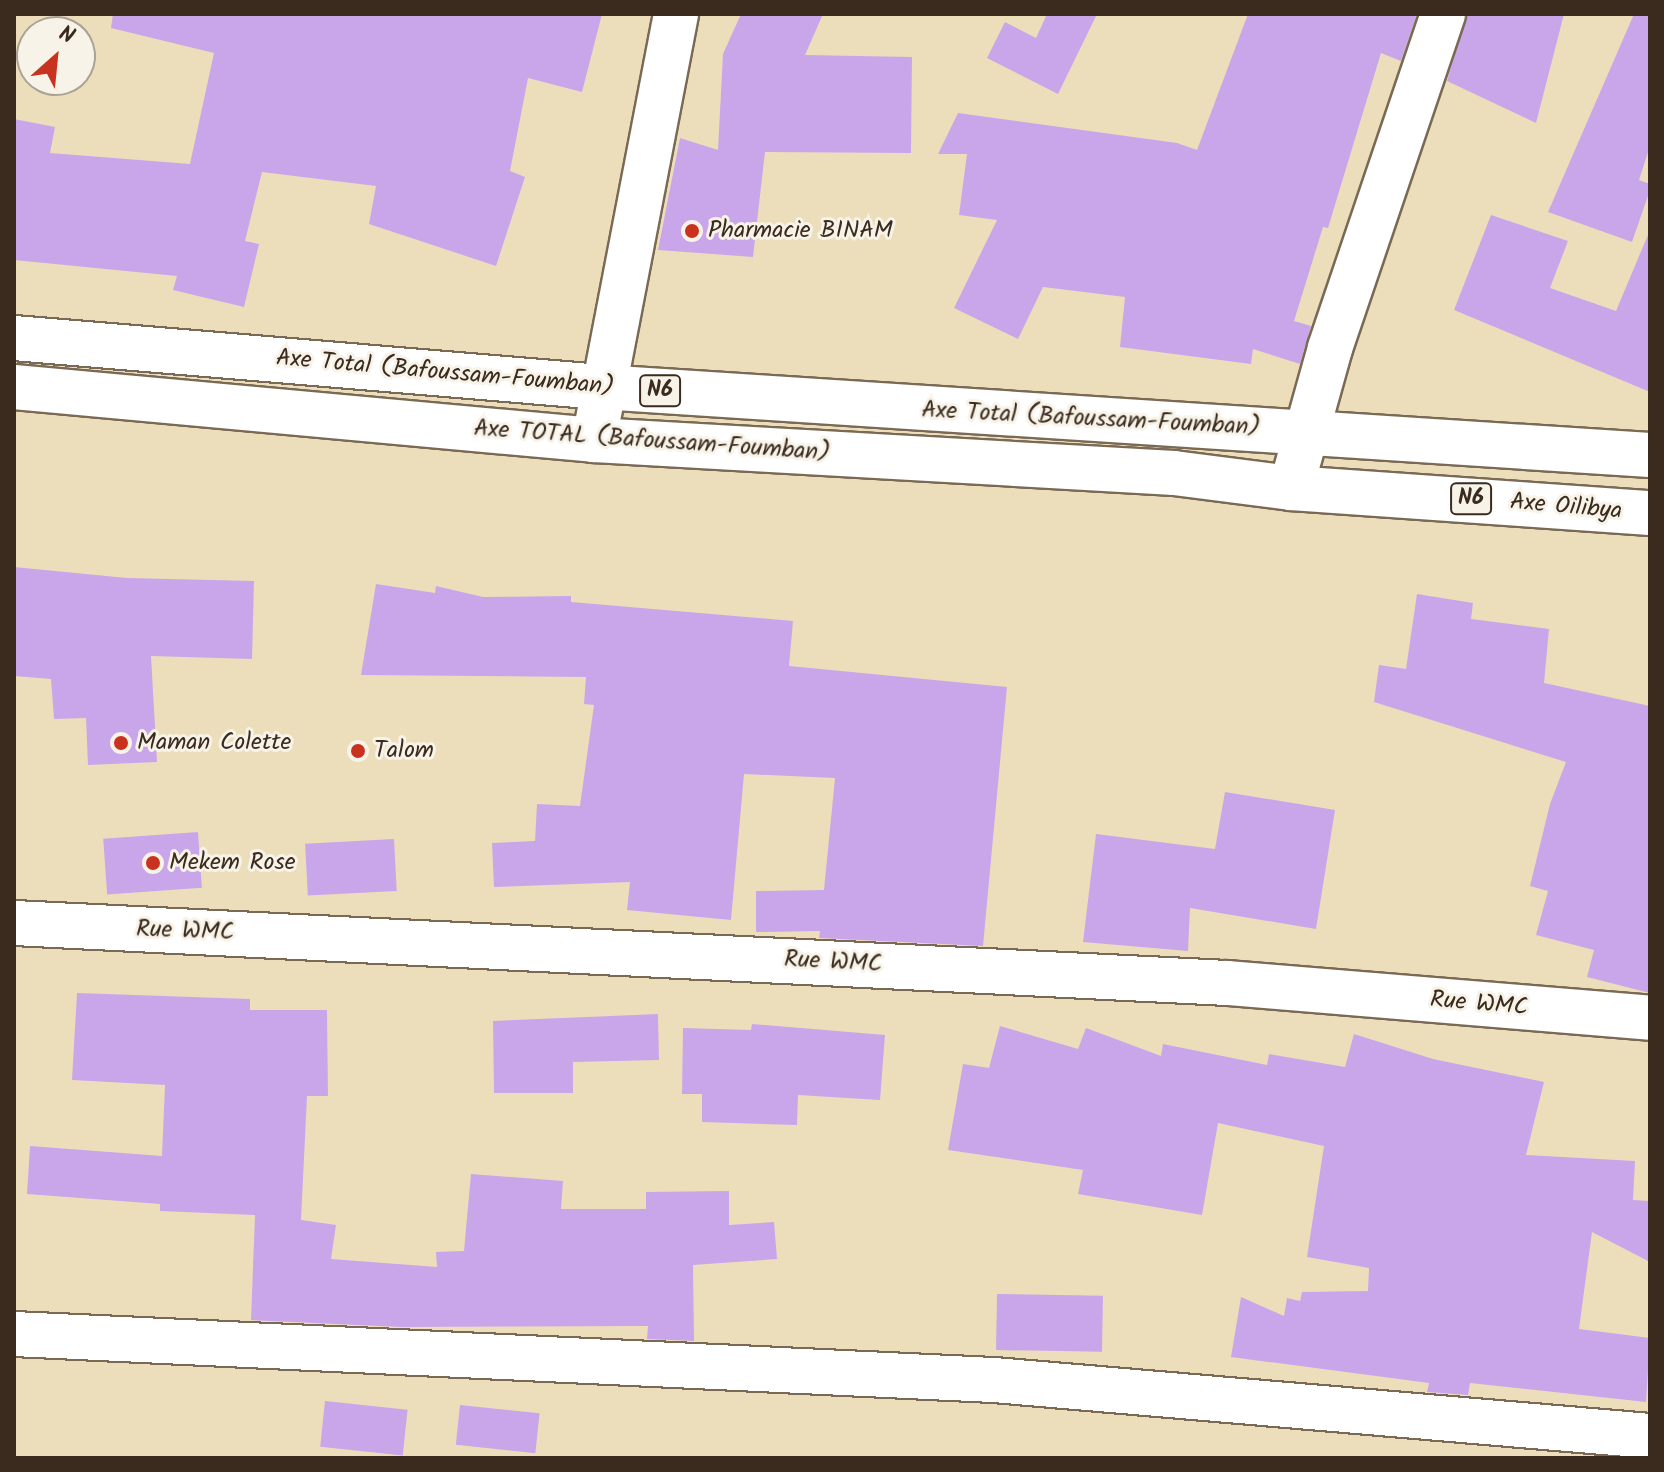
<!DOCTYPE html>
<style>
body{margin:0}
#map{position:relative;width:1664px;height:1472px;overflow:hidden;background:#ecdebb;font-family:Kalam,sans-serif}
div>[style]{position:absolute}
.building>*{inset:0;background:#c9a6ea;transform-origin:0 0}
.roads{filter:drop-shadow(2px 0 #796955) drop-shadow(-2px 0 #796955) drop-shadow(0 2px #796955) drop-shadow(0 -2px #796955)}
.minor>*{height:44px;margin:-22px;padding:0 22px;transform-origin:22px;border-radius:22px;background:#fff}
.highway>*{height:44px;margin:-22px;padding:0 22px;transform-origin:22px;border-radius:22px;background:#fff}
.dots>*{width:22px;height:22px;translate:-50% -50%;box-sizing:border-box;border:4px solid #f7f3e8;border-radius:50%}
span{translate:-50% -50%;white-space:nowrap;text-align:center;line-height:1.15;-webkit-text-stroke:6px #f7f3e8;paint-order:stroke}
.shield-label span{padding:2px 6px;background:#f7f3e8;border:2px solid;border-radius:6px;-webkit-text-stroke-width:0}
.shield-label{font-size:22px;color:#3b2a1e;font-weight:700}
.poi-label{font-size:24px;color:#3b2a1e}
.left{translate:0 -50%;text-align:left}
.street-label{font-size:24px;color:#3b2a1e}
.frame{position:absolute;inset:0;border:16px solid #3b2a1e;pointer-events:none}
.north{position:absolute;left:16px;top:16px;width:80px;height:80px;box-sizing:border-box;background:#f7f3e8;border:2px solid #aca397;border-radius:50%;rotate:27deg;font-size:22px;font-weight:700;line-height:32px;text-align:center;color:#3b2a1e}
.north::after{content:'';display:block;margin:auto;width:28px;height:36px;background:#c8321e;clip-path:polygon(50% 0,100% 100%,50% 72%,0 100%)}
</style>
<div id="map">
<div class="building">
<i style="clip-path:polygon(113px 14px,602px 14px,582px 92px,528px 78px,510px 171px,525px 177px,496px 266px,369px 224px,376px 186px,262px 172px,245px 241px,259px 244px,244px 307px,173px 290px,177px 276px,14px 260px,14px 119px,55px 127px,50px 153px,190px 164px,214px 53px,111px 28px)"></i>
<i style="clip-path:polygon(741px 14px,823px 14px,805px 55px,912px 57px,911px 153px,765px 152px,753px 257px,658px 250px,680px 138px,718px 150px,723px 54px)"></i>
<i style="clip-path:polygon(1047px 14px,1097px 14px,1058px 94px,987px 58px,1005px 22px,1036px 38px)"></i>
<i style="clip-path:polygon(1248px 14px,1417px 14px,1401px 61px,1381px 53px,1328px 228px,1323px 227px,1294px 321px,1311px 326px,1300px 364px,1253px 349px,1251px 364px,1120px 347px,1125px 297px,1043px 287px,1018px 339px,954px 308px,997px 220px,959px 215px,967px 154px,938px 154px,958px 113px,1177px 143px,1197px 150px)"></i>
<i style="clip-path:polygon(1467px 14px,1564px 14px,1536px 123px,1447px 81px)"></i>
<i style="clip-path:polygon(1634px 14px,1650px 14px,1650px 146px,1639px 180px,1650px 184px,1650px 190px,1632px 242px,1548px 212px)"></i>
<i style="clip-path:polygon(1491px 215px,1568px 241px,1550px 288px,1616px 311px,1650px 230px,1650px 392px,1454px 310px)"></i>
<i style="clip-path:polygon(14px 567px,127px 578px,254px 581px,252px 659px,151px 656px,157px 762px,88px 765px,86px 718px,54px 719px,51px 679px,14px 676px)"></i>
<i style="clip-path:polygon(376px 584px,435px 593px,436px 586px,483px 597px,571px 596px,571px 602px,793px 621px,789px 666px,1007px 687px,983px 946px,819px 938px,820px 931px,756px 932px,756px 891px,824px 890px,835px 778px,744px 774px,731px 920px,627px 910px,630px 882px,494px 887px,492px 843px,535px 841px,537px 804px,580px 806px,594px 705px,584px 704px,586px 677px,361px 675px)"></i>
<i style="clip-path:polygon(1417px 594px,1473px 603px,1471px 619px,1549px 629px,1544px 683px,1650px 706px,1650px 993px,1587px 977px,1594px 950px,1536px 935px,1548px 891px,1530px 886px,1550px 804px,1566px 762px,1374px 702px,1379px 665px,1406px 669px)"></i>
<i style="clip-path:polygon(1225px 792px,1335px 810px,1316px 929px,1190px 908px,1188px 951px,1083px 942px,1096px 834px,1215px 849px)"></i>
<i style="left:198px;top:832px;width:56px;height:95px;rotate:86deg"></i>
<i style="left:394px;top:839px;width:52px;height:89px;rotate:87deg"></i>
<i style="clip-path:polygon(77px 993px,250px 999px,250px 1010px,327px 1010px,328px 1096px,307px 1096px,301px 1220px,336px 1225px,331px 1259px,437px 1267px,436px 1252px,464px 1251px,471px 1174px,563px 1181px,561px 1209px,646px 1209px,646px 1192px,729px 1191px,729px 1225px,774px 1222px,777px 1259px,693px 1265px,694px 1341px,647px 1339px,648px 1326px,401px 1327px,251px 1320px,255px 1215px,160px 1211px,160px 1204px,27px 1194px,30px 1146px,162px 1156px,165px 1085px,72px 1080px)"></i>
<i style="clip-path:polygon(658px 1014px,659px 1060px,573px 1062px,573px 1093px,494px 1093px,493px 1021px)"></i>
<i style="clip-path:polygon(752px 1024px,885px 1035px,880px 1100px,798px 1095px,797px 1125px,702px 1122px,702px 1094px,682px 1094px,683px 1028px,751px 1030px)"></i>
<i style="clip-path:polygon(1000px 1026px,1078px 1049px,1086px 1028px,1161px 1056px,1163px 1044px,1267px 1065px,1269px 1054px,1345px 1067px,1354px 1034px,1433px 1059px,1544px 1082px,1526px 1155px,1635px 1161px,1633px 1200px,1650px 1201px,1650px 1262px,1592px 1232px,1579px 1329px,1650px 1338px,1646px 1402px,1470px 1383px,1468px 1395px,1427px 1392px,1429px 1383px,1231px 1357px,1241px 1297px,1284px 1316px,1287px 1298px,1300px 1301px,1302px 1292px,1368px 1291px,1369px 1268px,1307px 1257px,1324px 1146px,1218px 1123px,1202px 1215px,1078px 1194px,1083px 1170px,948px 1150px,963px 1064px,989px 1068px)"></i>
<i style="left:997px;top:1294px;width:106px;height:56px;rotate:1deg"></i>
<i style="left:325px;top:1401px;width:83px;height:46px;rotate:6deg"></i>
<i style="left:460px;top:1405px;width:80px;height:40px;rotate:6deg"></i>
</div>
<div class="roads">
<div class="minor">
<i style="left:594px;top:440px;width:434px;rotate:-79.1deg"></i>
<i style="left:1291px;top:488px;width:145px;rotate:-74.4deg"></i>
<i style="left:1330px;top:348px;width:353px;rotate:-71.3deg"></i>
<i style="left:14px;top:923px;width:1214px;rotate:2.83deg"></i>
<i style="left:1227px;top:983px;width:424px;rotate:4.7deg"></i>
<i style="left:14px;top:1334px;width:981px;rotate:2.69deg"></i>
<i style="left:994px;top:1380px;width:658px;rotate:4.88deg"></i>
</div>
<div class="highway">
<i style="left:14px;top:338px;width:589px;rotate:4.77deg"></i>
<i style="left:601px;top:387px;width:1051px;rotate:3.71deg"></i>
<i style="left:14px;top:387px;width:582px;rotate:5.22deg"></i>
<i style="left:594px;top:440px;width:581px;rotate:3.26deg"></i>
<i style="left:1174px;top:473px;width:118px;rotate:7.3deg"></i>
<i style="left:1291px;top:488px;width:360px;rotate:4deg"></i>
</div>
</div>
<div class="dots">
<i style="left:692px;top:231px;background:#c8321e"></i>
<i style="left:121px;top:743px;background:#c8321e"></i>
<i style="left:358px;top:751px;background:#c8321e"></i>
<i style="left:153px;top:863px;background:#c8321e"></i>
</div>
<div class="shield-label">
<span style="left:660px;top:391px">N6</span>
<span style="left:1471px;top:499px">N6</span>
</div>
<div class="poi-label">
<span class="left" style="left:708px;top:231px">Pharmacie BINAM</span>
<span class="left" style="left:137px;top:743px">Maman Colette</span>
<span class="left" style="left:374px;top:751px">Talom</span>
<span class="left" style="left:169px;top:863px">Mekem Rose</span>
</div>
<div class="street-label">
<span style="left:445px;top:373px;rotate:5deg">Axe Total (Bafoussam-Foumban)</span>
<span style="left:1091px;top:419px;rotate:3deg">Axe Total (Bafoussam-Foumban)</span>
<span style="left:652px;top:441px;rotate:4deg">Axe TOTAL (Bafoussam-Foumban)</span>
<span style="left:1566px;top:507px;rotate:5deg">Axe Oilibya</span>
<span style="left:185px;top:931px;rotate:2deg">Rue WMC</span>
<span style="left:833px;top:962px;rotate:3deg">Rue WMC</span>
<span style="left:1479px;top:1004px;rotate:5deg">Rue WMC</span>
</div>
<div class="frame"></div>
<div class="north">N</div>
</div>
